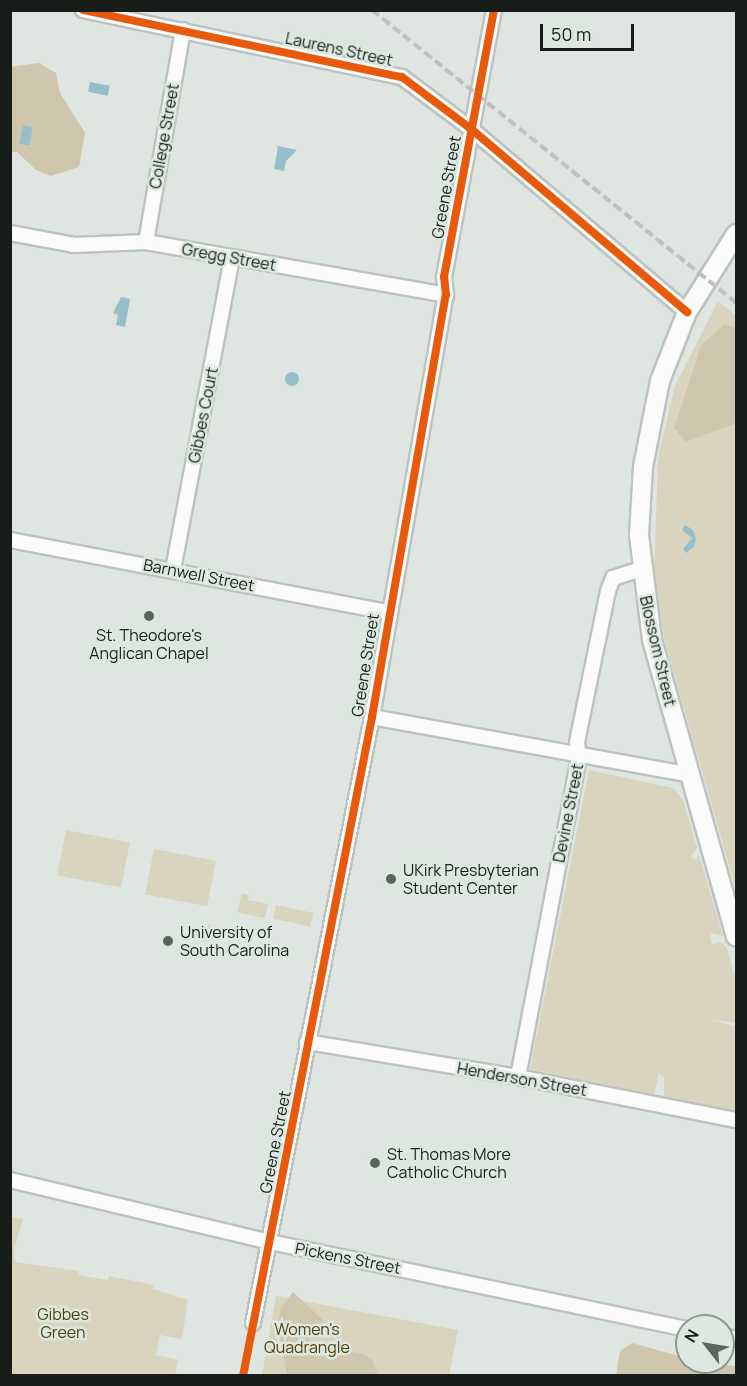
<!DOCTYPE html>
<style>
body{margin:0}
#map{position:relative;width:747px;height:1386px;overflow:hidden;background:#dfe5e1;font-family:Manrope,sans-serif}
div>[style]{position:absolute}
.green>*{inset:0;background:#d8d4be;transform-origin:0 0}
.forest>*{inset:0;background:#cec7ad}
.water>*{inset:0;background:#96becb;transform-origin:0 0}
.round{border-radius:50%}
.roads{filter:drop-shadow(2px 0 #bec2bf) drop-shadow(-2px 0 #bec2bf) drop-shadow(0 2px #bec2bf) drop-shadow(0 -2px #bec2bf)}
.minor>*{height:14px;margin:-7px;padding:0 7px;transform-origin:7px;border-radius:7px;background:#fafbfa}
.major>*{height:18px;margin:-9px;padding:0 9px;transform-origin:9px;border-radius:9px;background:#fafbfa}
.rail>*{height:4px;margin-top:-2px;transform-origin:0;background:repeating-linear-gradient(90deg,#c0c0c0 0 9px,transparent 0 13.5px)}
.cycleway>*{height:8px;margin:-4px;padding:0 4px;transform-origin:4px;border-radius:4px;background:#e8590c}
.dots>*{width:16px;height:16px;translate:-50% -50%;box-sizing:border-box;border:3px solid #dce8e0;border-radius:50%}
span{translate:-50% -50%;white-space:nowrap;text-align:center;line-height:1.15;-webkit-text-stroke:5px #dce8e0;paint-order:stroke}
.street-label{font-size:16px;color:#191d1a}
.poi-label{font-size:16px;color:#191d1a}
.left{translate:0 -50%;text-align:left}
.park-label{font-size:16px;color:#544308}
.frame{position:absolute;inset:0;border:12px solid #191d1a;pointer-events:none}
.north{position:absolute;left:675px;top:1314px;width:60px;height:60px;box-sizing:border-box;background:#dce8e0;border:2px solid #8e9791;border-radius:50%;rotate:301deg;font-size:16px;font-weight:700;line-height:24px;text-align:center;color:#191d1a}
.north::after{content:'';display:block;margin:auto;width:21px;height:27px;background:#5e6360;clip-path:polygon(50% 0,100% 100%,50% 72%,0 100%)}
.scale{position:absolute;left:540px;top:24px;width:94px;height:27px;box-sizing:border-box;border:3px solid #191d1a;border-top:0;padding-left:8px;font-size:18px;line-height:21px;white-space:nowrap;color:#191d1a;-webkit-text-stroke:4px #dce8e0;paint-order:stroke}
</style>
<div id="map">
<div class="green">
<i style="clip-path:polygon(718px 301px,736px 316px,736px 889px,665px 642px,654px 577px,658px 458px,675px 386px)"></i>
<i style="clip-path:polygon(589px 770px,673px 788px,683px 800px,697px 848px,691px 857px,695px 860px,699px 855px,723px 936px,710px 933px,712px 945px,721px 942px,727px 948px,736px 982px,736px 1023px,713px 1020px,736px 1027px,736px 1110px,664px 1098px,664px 1078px,659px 1072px,654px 1095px,530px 1069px)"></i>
<i style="left:66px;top:830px;width:65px;height:46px;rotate:11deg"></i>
<i style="left:154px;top:849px;width:63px;height:46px;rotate:11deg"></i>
<i style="clip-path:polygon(242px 893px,249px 895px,248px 900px,268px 904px,265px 918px,237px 912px)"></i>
<i style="left:276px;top:905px;width:38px;height:14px;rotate:12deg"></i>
<i style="clip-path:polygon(208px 924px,219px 932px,204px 943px)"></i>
<i style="clip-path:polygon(10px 1217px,23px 1219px,14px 1250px,15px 1262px,79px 1271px,78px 1275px,108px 1280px,109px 1276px,154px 1285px,153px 1289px,188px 1300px,182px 1339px,160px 1335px,156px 1355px,178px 1360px,175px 1375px,11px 1375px)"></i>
<i style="clip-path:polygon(276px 1296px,458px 1330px,449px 1375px,262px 1376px)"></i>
</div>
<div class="forest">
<i style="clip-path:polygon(39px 63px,56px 73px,60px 93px,85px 133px,79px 167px,51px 176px,36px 170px,17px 152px,11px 152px,10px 67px)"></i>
<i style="clip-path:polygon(724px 324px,736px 328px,736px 423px,686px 442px,674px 428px,701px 346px)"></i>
<i style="clip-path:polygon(293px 1292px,323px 1320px,321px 1329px,308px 1336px,312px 1345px,363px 1354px,372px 1359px,378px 1375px,287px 1375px,277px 1326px,281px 1307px)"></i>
<i style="clip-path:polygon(632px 1343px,687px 1358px,687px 1362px,736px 1366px,736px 1375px,616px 1375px,620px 1351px)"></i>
</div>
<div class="water">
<i style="left:90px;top:82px;width:20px;height:10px;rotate:11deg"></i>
<i style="left:23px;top:125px;width:10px;height:19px;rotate:11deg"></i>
<i style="clip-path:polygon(278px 146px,297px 150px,286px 161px,284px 171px,274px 169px)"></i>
<i style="clip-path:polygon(121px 297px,130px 299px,125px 327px,116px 325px,118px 315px,113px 313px)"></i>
<i class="round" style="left:285px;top:372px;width:14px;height:14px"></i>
<i style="clip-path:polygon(685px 525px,693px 530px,696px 539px,694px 547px,686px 553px,683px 549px,692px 538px,682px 530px)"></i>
</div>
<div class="roads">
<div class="minor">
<i style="left:83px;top:10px;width:326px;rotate:11.9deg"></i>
<i style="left:402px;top:77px;width:85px;rotate:36.9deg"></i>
<i style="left:470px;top:128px;width:285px;rotate:40.3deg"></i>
<i style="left:10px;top:233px;width:65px;rotate:10.6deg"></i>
<i style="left:74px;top:245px;width:72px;rotate:-2.4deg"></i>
<i style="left:146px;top:242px;width:305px;rotate:10deg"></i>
<i style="left:146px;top:242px;width:215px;rotate:-80.1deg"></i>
<i style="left:10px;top:540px;width:384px;rotate:10.8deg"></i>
<i style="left:173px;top:570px;width:317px;rotate:-79.3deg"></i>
<i style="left:372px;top:717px;width:324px;rotate:10.3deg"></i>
<i style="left:307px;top:1042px;width:214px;rotate:9.4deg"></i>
<i style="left:518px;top:1077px;width:222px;rotate:11.2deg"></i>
<i style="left:518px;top:1077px;width:326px;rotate:-79.2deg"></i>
<i style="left:579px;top:757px;width:15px;rotate:-98deg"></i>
<i style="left:577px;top:742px;width:154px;rotate:-78.4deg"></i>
<i style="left:608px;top:591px;width:14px;rotate:-69deg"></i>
<i style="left:613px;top:578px;width:29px;rotate:-18deg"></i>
<i style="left:10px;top:1180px;width:267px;rotate:13.4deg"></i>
<i style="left:270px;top:1242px;width:426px;rotate:11.8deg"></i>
<i style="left:253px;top:1323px;width:618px;rotate:-78.89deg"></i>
<i style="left:372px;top:717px;width:428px;rotate:-80.1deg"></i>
<i style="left:446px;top:295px;width:18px;rotate:-96deg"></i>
<i style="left:444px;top:277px;width:272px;rotate:-79.4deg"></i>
<i style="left:723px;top:1336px;width:13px;rotate:13deg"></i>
</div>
<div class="major">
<i style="left:736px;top:234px;width:92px;rotate:122.1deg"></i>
<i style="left:687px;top:312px;width:74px;rotate:111.4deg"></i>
<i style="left:660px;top:381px;width:88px;rotate:101.2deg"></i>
<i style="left:643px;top:467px;width:68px;rotate:93.4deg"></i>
<i style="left:639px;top:535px;width:106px;rotate:82.9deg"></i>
<i style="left:652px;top:640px;width:308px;rotate:74.2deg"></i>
</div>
</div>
<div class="rail">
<i style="left:372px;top:10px;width:467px;rotate:38.8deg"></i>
</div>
<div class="cycleway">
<i style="left:83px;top:10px;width:326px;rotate:11.9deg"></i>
<i style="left:402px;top:77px;width:85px;rotate:36.9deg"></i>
<i style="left:470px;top:128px;width:285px;rotate:40.3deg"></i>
<i style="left:243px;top:1376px;width:672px;rotate:-78.92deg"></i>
<i style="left:372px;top:717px;width:428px;rotate:-80.1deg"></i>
<i style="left:446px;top:295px;width:18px;rotate:-96deg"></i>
<i style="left:444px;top:277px;width:272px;rotate:-79.4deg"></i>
</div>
<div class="dots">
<i style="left:149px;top:616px;background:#5e6360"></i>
<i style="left:391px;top:879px;background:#5e6360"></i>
<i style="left:168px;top:941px;background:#5e6360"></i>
<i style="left:375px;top:1163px;background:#5e6360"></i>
</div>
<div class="street-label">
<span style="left:339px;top:49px;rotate:12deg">Laurens Street</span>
<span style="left:164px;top:136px;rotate:-80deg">College Street</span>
<span style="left:446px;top:187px;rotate:-80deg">Greene Street</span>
<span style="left:229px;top:257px;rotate:10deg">Gregg Street</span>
<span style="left:203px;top:415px;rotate:-79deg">Gibbes Court</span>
<span style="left:199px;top:575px;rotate:11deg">Barnwell Street</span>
<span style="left:658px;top:651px;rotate:77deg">Blossom Street</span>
<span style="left:365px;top:665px;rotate:-81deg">Greene Street</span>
<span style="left:568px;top:813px;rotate:-79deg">Devine Street</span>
<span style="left:522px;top:1079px;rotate:10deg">Henderson Street</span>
<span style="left:275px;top:1142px;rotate:-79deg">Greene Street</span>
<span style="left:348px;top:1258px;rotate:11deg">Pickens Street</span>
</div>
<div class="poi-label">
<span style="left:149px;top:644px">St. Theodore's<br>Anglican Chapel</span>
<span class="left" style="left:403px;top:879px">UKirk Presbyterian<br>Student Center</span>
<span class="left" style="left:180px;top:941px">University of<br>South Carolina</span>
<span class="left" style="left:387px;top:1163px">St. Thomas More<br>Catholic Church</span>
</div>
<div class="park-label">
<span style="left:63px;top:1323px">Gibbes<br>Green</span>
<span style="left:307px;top:1338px">Women's<br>Quadrangle</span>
</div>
<div class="frame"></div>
<div class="north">N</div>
<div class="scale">50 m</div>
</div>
